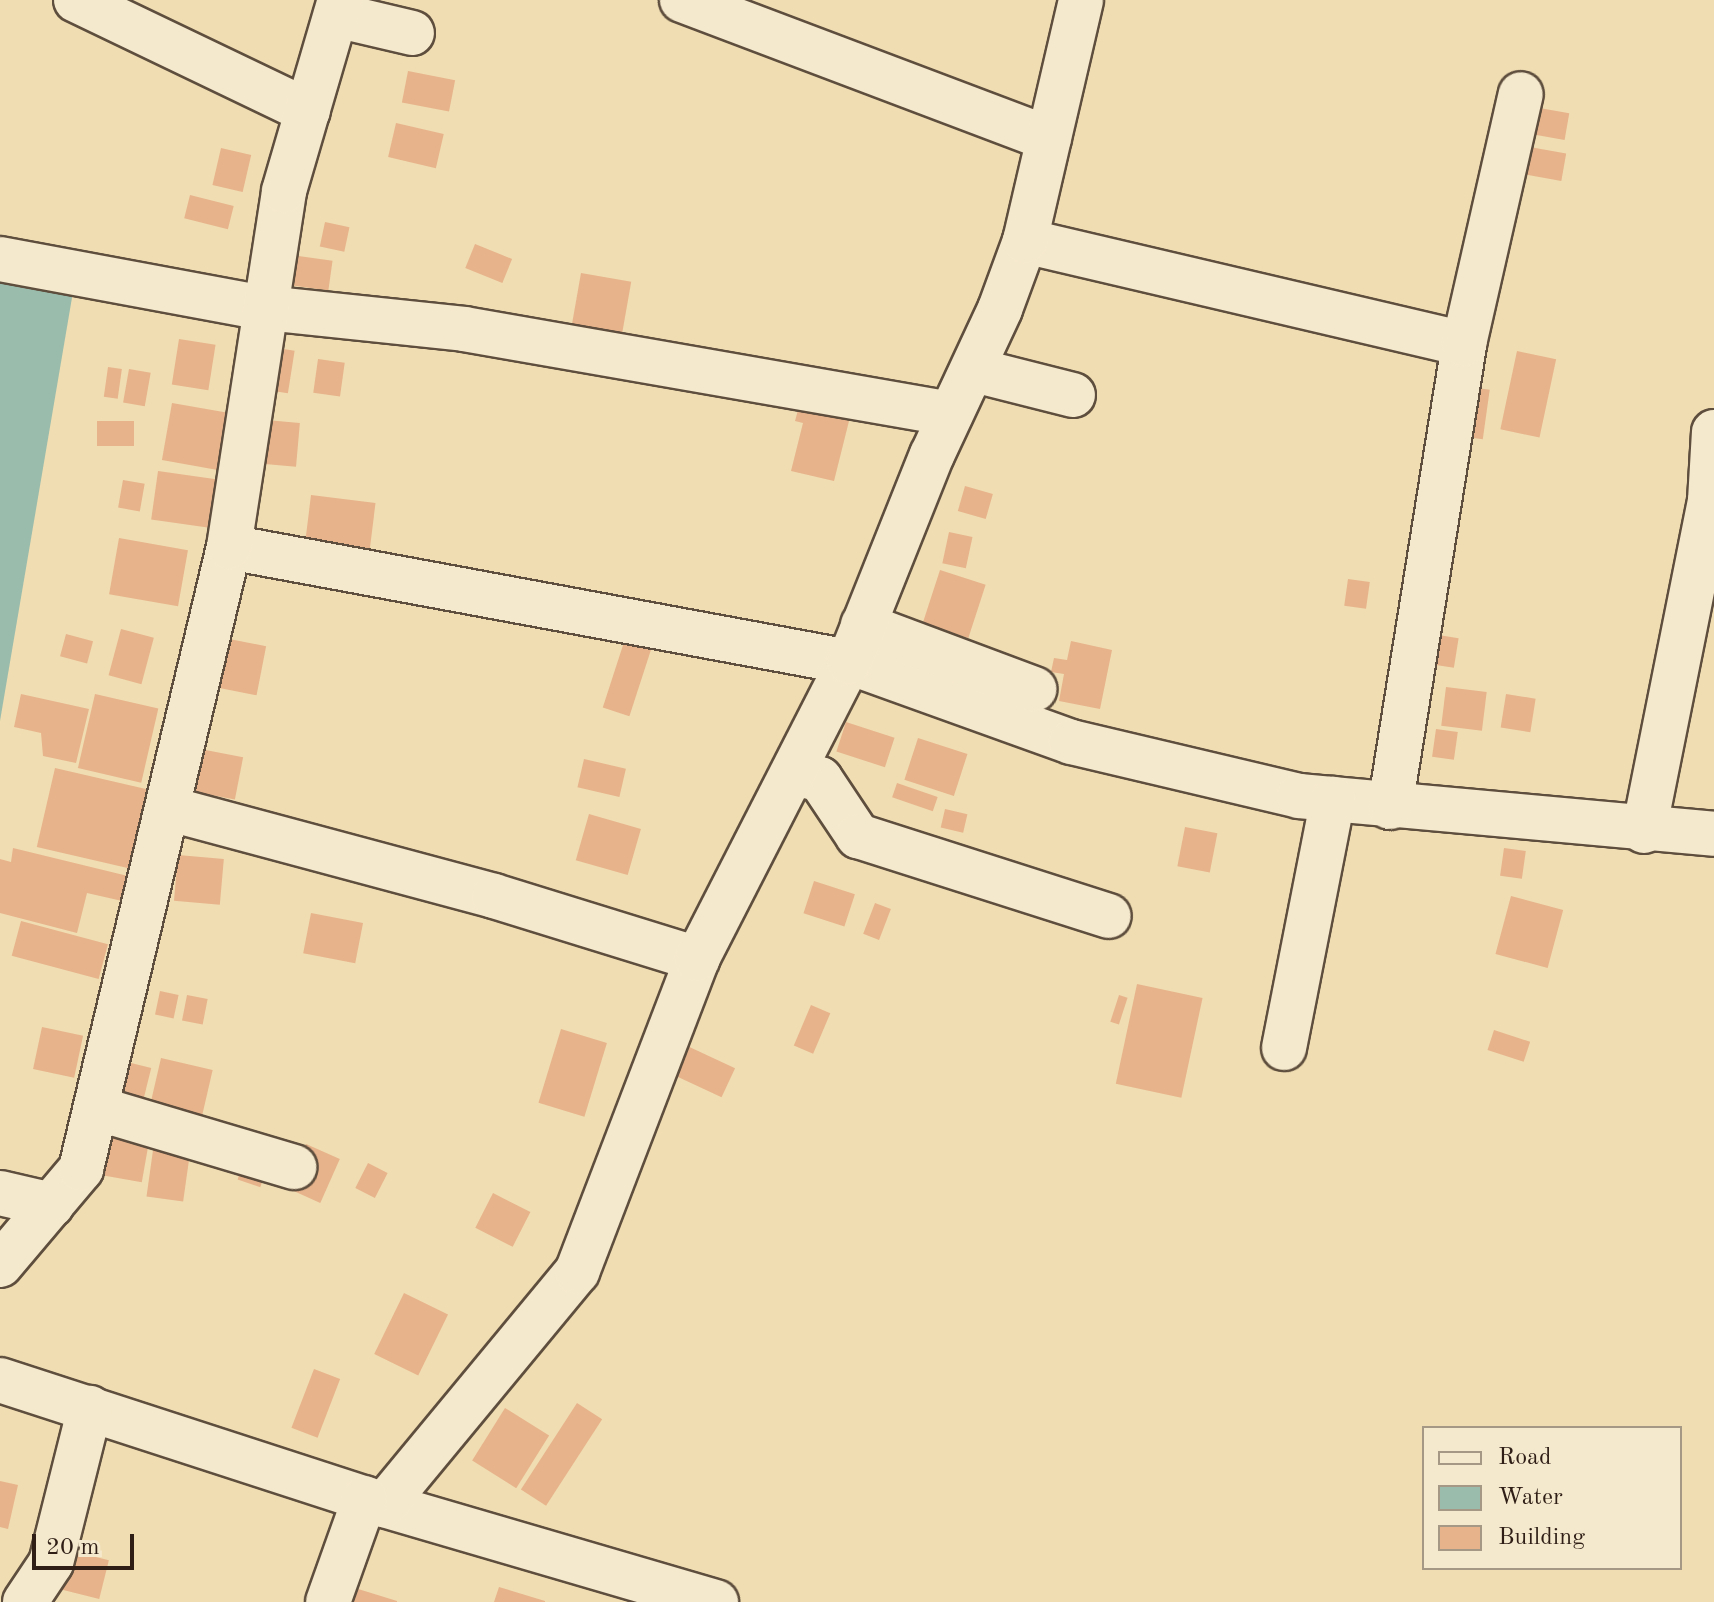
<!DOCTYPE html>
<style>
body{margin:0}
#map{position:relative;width:1714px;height:1602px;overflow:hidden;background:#f0ddb2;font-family:"Old Standard TT",serif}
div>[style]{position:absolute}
.water>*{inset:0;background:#9abcac}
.building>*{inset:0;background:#e7b38b;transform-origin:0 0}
.roads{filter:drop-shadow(2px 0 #5e4e3d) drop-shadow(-2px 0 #5e4e3d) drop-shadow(0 2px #5e4e3d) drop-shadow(0 -2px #5e4e3d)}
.minor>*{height:44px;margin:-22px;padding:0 22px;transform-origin:22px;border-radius:22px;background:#f5e9cd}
span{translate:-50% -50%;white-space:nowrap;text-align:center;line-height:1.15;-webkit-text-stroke:6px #f5e9cd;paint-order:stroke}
.legend{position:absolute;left:1422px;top:1426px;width:260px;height:144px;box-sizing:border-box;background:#f5e9cd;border:2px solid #a59884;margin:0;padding:10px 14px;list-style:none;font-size:24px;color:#2e1e16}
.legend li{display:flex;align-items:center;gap:16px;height:40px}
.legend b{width:40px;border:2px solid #a59884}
.scale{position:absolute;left:32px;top:1534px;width:102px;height:36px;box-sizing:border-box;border:4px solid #2e1e16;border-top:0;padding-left:10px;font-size:24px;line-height:28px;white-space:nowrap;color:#2e1e16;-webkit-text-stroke:6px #f5e9cd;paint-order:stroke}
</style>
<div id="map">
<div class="water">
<i style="clip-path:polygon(0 269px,75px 280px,0 721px)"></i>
</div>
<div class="building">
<i style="left:408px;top:71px;width:48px;height:32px;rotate:11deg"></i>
<i style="left:1522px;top:105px;width:48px;height:27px;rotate:10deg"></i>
<i style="left:396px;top:123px;width:49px;height:35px;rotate:13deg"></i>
<i style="left:1513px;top:144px;width:54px;height:28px;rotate:10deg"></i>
<i style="left:221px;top:148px;width:31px;height:38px;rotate:13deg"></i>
<i style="left:190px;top:195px;width:45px;height:24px;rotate:14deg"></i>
<i style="left:325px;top:222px;width:25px;height:25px;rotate:12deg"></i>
<i style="left:475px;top:244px;width:40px;height:26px;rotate:22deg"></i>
<i style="left:284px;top:254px;width:49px;height:30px;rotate:8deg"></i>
<i style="left:581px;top:273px;width:51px;height:54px;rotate:10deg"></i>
<i style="left:179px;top:339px;width:37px;height:46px;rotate:9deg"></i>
<i style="left:264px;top:346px;width:31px;height:43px;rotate:9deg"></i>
<i style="left:1517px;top:351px;width:40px;height:80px;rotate:12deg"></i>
<i style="left:318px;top:359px;width:27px;height:34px;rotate:8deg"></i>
<i style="left:108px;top:367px;width:14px;height:30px;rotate:8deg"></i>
<i style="left:129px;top:369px;width:22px;height:34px;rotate:10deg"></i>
<i style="left:1463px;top:386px;width:27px;height:50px;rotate:8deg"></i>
<i style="clip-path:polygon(803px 392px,853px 405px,834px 481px,791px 471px,803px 423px,795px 421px)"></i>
<i style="left:172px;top:403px;width:58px;height:58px;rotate:10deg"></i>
<i style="left:266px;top:420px;width:34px;height:44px;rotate:5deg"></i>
<i style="left:97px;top:421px;width:37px;height:25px"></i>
<i style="left:158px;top:471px;width:64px;height:49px;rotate:8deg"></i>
<i style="left:123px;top:480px;width:22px;height:28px;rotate:10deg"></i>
<i style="left:965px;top:486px;width:29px;height:26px;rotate:16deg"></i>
<i style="left:311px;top:495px;width:65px;height:46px;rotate:7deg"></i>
<i style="left:949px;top:532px;width:24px;height:32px;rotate:12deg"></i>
<i style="left:119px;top:538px;width:70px;height:57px;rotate:10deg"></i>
<i style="left:940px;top:570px;width:48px;height:56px;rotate:18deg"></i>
<i style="left:1348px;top:579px;width:22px;height:27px;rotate:8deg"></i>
<i style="left:121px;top:629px;width:34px;height:48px;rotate:15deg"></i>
<i style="left:1426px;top:633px;width:33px;height:30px;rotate:9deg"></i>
<i style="left:66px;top:634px;width:28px;height:23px;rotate:15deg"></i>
<i style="left:219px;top:637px;width:48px;height:50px;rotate:11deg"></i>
<i style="left:625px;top:639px;width:28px;height:72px;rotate:18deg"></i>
<i style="clip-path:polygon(1071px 641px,1112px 650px,1100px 709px,1059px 701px,1064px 674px,1051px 672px,1054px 658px,1067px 660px)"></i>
<i style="left:1446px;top:687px;width:41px;height:39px;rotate:7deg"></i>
<i style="clip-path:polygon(21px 694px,89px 709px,76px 763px,43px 756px,41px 733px,14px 727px)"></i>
<i style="left:95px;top:694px;width:65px;height:76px;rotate:13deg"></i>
<i style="left:1506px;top:694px;width:30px;height:34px;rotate:9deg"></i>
<i style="left:846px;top:722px;width:51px;height:31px;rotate:18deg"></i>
<i style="left:1436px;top:729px;width:22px;height:28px;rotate:8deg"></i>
<i style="left:918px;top:738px;width:52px;height:44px;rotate:18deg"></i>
<i style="left:195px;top:748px;width:49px;height:43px;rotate:11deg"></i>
<i style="left:584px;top:759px;width:43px;height:29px;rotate:13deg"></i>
<i style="left:55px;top:768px;width:101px;height:81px;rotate:13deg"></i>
<i style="left:897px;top:783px;width:43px;height:15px;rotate:19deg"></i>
<i style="left:945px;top:809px;width:23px;height:19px;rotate:13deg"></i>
<i style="left:589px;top:814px;width:54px;height:48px;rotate:16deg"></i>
<i style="left:1185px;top:827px;width:33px;height:40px;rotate:11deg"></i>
<i style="clip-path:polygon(13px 848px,136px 878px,131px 903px,87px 893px,77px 933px,0 913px,0 859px,11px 862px)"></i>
<i style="left:1504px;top:848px;width:22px;height:28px;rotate:8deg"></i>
<i style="left:178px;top:855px;width:46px;height:46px;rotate:5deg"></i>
<i style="left:814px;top:881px;width:43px;height:34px;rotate:18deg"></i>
<i style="left:1511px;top:896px;width:54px;height:60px;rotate:15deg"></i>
<i style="left:875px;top:903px;width:17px;height:33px;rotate:21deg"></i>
<i style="left:311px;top:913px;width:53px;height:41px;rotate:11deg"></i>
<i style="left:21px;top:921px;width:90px;height:36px;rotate:15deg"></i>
<i style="left:1137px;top:984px;width:67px;height:102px;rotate:12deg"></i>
<i style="left:160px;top:991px;width:19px;height:24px;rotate:12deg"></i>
<i style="left:187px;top:995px;width:21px;height:26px;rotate:11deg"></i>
<i style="left:1119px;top:995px;width:9px;height:28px;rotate:18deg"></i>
<i style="left:811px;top:1005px;width:21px;height:44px;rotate:23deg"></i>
<i style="left:42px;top:1027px;width:42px;height:43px;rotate:12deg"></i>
<i style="left:561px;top:1029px;width:48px;height:77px;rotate:17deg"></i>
<i style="left:1494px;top:1030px;width:38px;height:21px;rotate:18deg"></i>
<i style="left:668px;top:1037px;width:74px;height:32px;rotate:25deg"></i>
<i style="left:161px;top:1058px;width:53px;height:49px;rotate:13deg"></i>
<i style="left:127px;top:1062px;width:25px;height:37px;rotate:14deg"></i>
<i style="left:105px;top:1126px;width:46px;height:49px;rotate:10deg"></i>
<i style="left:155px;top:1136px;width:37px;height:61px;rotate:8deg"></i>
<i style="left:306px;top:1144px;width:37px;height:48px;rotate:24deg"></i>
<i style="left:247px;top:1152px;width:24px;height:29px;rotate:19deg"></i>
<i style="left:368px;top:1163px;width:22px;height:28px;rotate:27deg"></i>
<i style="left:493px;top:1193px;width:42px;height:39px;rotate:27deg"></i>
<i style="left:404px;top:1293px;width:49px;height:68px;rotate:26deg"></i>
<i style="left:314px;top:1369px;width:28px;height:63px;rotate:21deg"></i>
<i style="left:577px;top:1403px;width:30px;height:103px;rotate:33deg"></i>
<i style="left:505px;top:1408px;width:52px;height:62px;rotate:32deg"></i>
<i style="clip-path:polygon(0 1481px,18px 1485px,8px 1529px,0 1527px)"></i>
<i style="left:72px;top:1551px;width:38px;height:40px;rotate:14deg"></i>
<i style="clip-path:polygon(499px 1587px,545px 1601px,545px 1602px,494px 1602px)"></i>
<i style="clip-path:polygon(355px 1588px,397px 1601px,397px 1602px,350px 1602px)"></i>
</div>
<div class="roads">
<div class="minor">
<i style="left:76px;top:0;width:257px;rotate:25.6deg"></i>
<i style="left:682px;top:0;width:392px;rotate:20.7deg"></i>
<i style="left:336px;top:15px;width:78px;rotate:13.3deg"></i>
<i style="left:1025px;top:241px;width:451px;rotate:13.2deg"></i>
<i style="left:0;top:259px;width:269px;rotate:10.5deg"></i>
<i style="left:265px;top:308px;width:200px;rotate:6deg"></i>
<i style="left:464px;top:329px;width:494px;rotate:9.9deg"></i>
<i style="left:974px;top:370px;width:102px;rotate:14.2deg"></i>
<i style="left:229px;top:547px;width:631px;rotate:10.51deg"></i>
<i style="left:849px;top:662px;width:236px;rotate:19.8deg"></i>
<i style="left:1071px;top:742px;width:234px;rotate:13.3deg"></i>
<i style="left:1299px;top:796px;width:417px;rotate:5.2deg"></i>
<i style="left:863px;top:625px;width:183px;rotate:20.5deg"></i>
<i style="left:793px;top:773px;width:28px;rotate:13deg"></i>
<i style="left:820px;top:779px;width:69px;rotate:56.3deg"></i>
<i style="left:858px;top:836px;width:263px;rotate:17.7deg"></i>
<i style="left:1390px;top:807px;width:469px;rotate:-80.9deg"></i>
<i style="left:1464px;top:344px;width:256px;rotate:-77.2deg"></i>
<i style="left:170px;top:809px;width:335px;rotate:15deg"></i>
<i style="left:494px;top:896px;width:213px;rotate:17.2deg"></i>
<i style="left:1644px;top:831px;width:337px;rotate:-78.7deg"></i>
<i style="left:1710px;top:501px;width:69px;rotate:-86.7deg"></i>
<i style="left:1284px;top:1048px;width:254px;rotate:-78.9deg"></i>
<i style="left:96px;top:1108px;width:207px;rotate:16.6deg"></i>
<i style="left:0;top:1193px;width:53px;rotate:13deg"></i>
<i style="left:0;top:1265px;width:126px;rotate:-49.8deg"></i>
<i style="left:81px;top:1169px;width:639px;rotate:-76.62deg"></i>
<i style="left:229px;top:547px;width:360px;rotate:-81.2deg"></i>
<i style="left:284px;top:191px;width:199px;rotate:-73.7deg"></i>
<i style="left:0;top:1380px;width:404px;rotate:18deg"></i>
<i style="left:384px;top:1505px;width:346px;rotate:16.3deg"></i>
<i style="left:384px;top:1505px;width:303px;rotate:-50.4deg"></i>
<i style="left:577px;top:1272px;width:335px;rotate:-69deg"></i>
<i style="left:697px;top:959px;width:334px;rotate:-62.9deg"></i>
<i style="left:849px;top:662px;width:223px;rotate:-68.2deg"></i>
<i style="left:932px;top:455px;width:161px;rotate:-65deg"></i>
<i style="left:1000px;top:309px;width:72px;rotate:-69.8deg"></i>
<i style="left:1025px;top:241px;width:247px;rotate:-76.9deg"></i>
<i style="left:25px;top:1602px;width:47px;rotate:-56.3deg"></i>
<i style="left:51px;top:1563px;width:160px;rotate:-75.9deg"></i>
<i style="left:328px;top:1602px;width:110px;rotate:-70.4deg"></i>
</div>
</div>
<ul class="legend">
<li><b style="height:10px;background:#f5e9cd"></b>Road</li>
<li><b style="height:22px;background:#9abcac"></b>Water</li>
<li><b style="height:22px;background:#e7b38b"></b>Building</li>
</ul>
<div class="scale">20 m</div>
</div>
